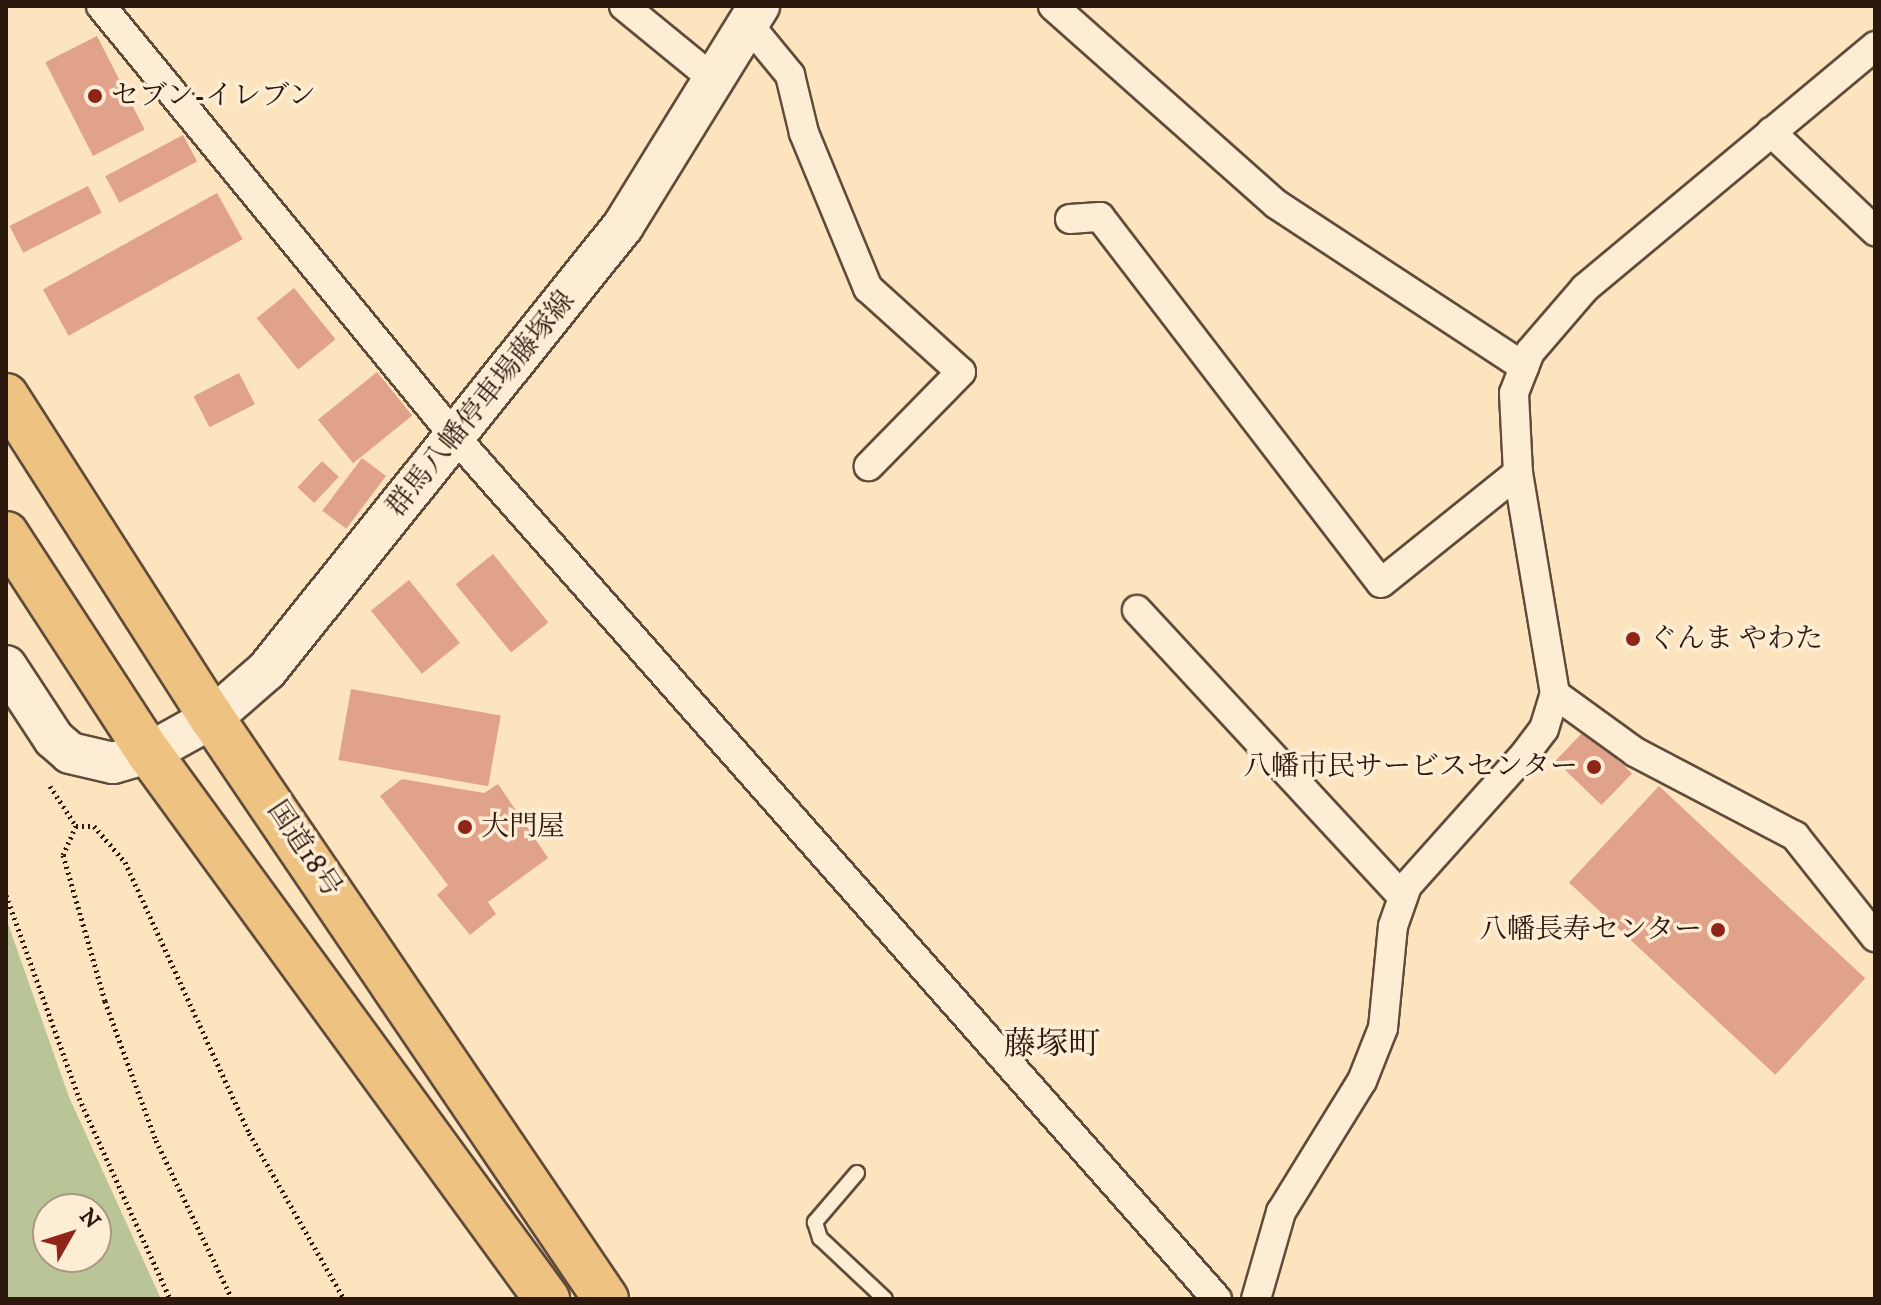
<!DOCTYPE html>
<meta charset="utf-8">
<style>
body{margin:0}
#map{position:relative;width:1881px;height:1305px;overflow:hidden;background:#fce4bf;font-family:"IM FELL DW Pica","Noto Serif JP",serif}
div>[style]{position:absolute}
.green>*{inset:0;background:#b9c596}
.building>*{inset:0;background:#e1a28b;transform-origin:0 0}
.path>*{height:5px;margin-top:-2.5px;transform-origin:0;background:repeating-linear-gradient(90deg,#2d180e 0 2px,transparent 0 6px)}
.roads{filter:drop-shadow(2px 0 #614b3a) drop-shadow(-2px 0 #614b3a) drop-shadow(0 2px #614b3a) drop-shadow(0 -2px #614b3a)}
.lane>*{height:14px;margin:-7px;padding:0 7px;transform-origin:7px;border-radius:7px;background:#fdedd5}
.street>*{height:28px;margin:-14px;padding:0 14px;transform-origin:14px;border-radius:14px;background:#fdedd5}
.secondary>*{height:40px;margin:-20px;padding:0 20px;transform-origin:20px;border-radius:20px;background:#fdedd5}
.highway>*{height:44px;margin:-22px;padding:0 22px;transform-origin:22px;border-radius:22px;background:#eec280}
.dots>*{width:22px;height:22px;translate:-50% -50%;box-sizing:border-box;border:4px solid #fdedd5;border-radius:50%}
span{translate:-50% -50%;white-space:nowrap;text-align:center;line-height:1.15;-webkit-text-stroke:7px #fdedd5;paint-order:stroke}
.poi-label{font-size:28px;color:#2d180e}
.left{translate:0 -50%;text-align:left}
.right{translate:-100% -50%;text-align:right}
.street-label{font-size:28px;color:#2d180e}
.quarter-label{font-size:32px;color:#2d180e}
.frame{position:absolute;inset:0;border:8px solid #2d180e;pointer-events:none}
.north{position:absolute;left:32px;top:1193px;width:80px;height:80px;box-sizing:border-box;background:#fdedd5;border:2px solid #aa9885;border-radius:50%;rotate:51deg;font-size:22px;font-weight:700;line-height:32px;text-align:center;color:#2d180e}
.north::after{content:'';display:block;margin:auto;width:28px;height:36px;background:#8f2418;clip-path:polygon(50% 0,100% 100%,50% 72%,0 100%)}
</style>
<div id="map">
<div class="green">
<i style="clip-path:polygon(evenodd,6px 918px,69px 1097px,161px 1299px,6px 1299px,6px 918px,48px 1209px,96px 1209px,96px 1257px,48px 1257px,48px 1209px)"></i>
</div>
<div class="building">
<i style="left:97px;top:36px;width:105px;height:58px;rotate:63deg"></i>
<i style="left:183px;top:135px;width:30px;height:88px;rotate:62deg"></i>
<i style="left:88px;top:186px;width:30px;height:88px;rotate:63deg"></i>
<i style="left:217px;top:193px;width:53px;height:199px;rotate:61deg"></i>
<i style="left:294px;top:288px;width:66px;height:48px;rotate:51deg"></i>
<i style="left:377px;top:372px;width:56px;height:76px;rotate:51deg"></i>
<i style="left:239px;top:373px;width:35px;height:51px;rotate:63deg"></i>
<i style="left:362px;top:458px;width:30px;height:66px;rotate:37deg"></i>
<i style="left:322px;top:461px;width:23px;height:36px;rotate:43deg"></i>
<i style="left:493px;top:554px;width:88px;height:48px;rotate:51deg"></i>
<i style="left:409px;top:580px;width:81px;height:49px;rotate:51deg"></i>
<i style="left:351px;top:689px;width:152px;height:72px;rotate:10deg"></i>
<i style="left:1586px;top:729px;width:64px;height:44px;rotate:44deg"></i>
<i style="clip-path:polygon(402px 779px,484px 793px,498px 784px,548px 858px,488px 902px,496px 914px,470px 935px,437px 895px,448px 885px,380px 796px)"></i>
<i style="left:1659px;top:786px;width:282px;height:132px;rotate:43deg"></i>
</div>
<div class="path">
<i style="left:50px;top:786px;width:48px;rotate:57deg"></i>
<i style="left:6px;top:895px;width:216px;rotate:70.2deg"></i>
<i style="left:79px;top:1098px;width:221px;rotate:65.6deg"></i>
<i style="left:232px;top:1299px;width:178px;rotate:-115.6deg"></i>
<i style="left:155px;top:1138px;width:146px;rotate:-110.1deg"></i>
<i style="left:105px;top:1001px;width:152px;rotate:-106deg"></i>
<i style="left:63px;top:855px;width:32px;rotate:-66deg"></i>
<i style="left:76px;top:826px;width:18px"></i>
<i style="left:94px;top:826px;width:48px;rotate:49.3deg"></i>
<i style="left:125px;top:862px;width:298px;rotate:65.4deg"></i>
<i style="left:249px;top:1133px;width:191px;rotate:60.2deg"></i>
</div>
<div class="roads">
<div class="lane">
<i style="left:857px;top:1173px;width:65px;rotate:130.6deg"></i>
<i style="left:815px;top:1222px;width:17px;rotate:73deg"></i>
<i style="left:820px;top:1238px;width:89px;rotate:43.2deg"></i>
</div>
<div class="street">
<i style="left:101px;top:6px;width:559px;rotate:50.59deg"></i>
<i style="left:456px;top:438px;width:1149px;rotate:48.53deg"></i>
<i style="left:624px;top:6px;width:120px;rotate:39.3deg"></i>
<i style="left:1053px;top:6px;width:298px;rotate:41.6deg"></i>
<i style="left:1276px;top:204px;width:297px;rotate:33.3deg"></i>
<i style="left:749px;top:25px;width:65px;rotate:50.6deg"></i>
<i style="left:790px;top:75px;width:60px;rotate:76.4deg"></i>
<i style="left:804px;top:133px;width:168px;rotate:67.6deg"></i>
<i style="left:868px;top:288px;width:125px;rotate:42.1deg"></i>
<i style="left:961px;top:372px;width:132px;rotate:134.4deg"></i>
<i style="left:1771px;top:132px;width:144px;rotate:43.6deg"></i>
<i style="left:1070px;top:219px;width:30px;rotate:-4deg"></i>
<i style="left:1100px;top:217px;width:461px;rotate:52.5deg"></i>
<i style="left:1381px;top:583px;width:176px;rotate:-38.8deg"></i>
<i style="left:1137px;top:610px;width:391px;rotate:47.2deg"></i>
<i style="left:1555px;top:694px;width:99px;rotate:35.9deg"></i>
<i style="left:1635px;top:752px;width:181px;rotate:27.7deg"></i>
<i style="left:1795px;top:836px;width:129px;rotate:51.6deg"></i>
<i style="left:1256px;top:1299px;width:91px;rotate:-74deg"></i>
<i style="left:1281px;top:1212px;width:154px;rotate:-58.3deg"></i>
<i style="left:1362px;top:1081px;width:57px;rotate:-68.4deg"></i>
<i style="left:1383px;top:1028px;width:102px;rotate:-84.4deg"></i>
<i style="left:1393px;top:926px;width:42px;rotate:-70.7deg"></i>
<i style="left:1407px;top:886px;width:177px;rotate:-48.2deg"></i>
<i style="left:1525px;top:754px;width:31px;rotate:-53deg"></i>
<i style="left:1544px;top:729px;width:37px;rotate:-73deg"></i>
<i style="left:1555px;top:694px;width:224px;rotate:-99.5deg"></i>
<i style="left:1518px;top:473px;width:80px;rotate:-92.9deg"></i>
<i style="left:1514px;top:393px;width:44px;rotate:-68.7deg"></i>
<i style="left:1530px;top:352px;width:84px;rotate:-49.3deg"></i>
<i style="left:1585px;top:288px;width:378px;rotate:-39.8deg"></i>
</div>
<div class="secondary">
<i style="left:6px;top:666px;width:87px;rotate:56.7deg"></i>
<i style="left:54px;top:739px;width:21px;rotate:41deg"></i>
<i style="left:70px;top:753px;width:44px;rotate:13.1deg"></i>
<i style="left:113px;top:763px;width:37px;rotate:-16deg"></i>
<i style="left:149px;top:753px;width:72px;rotate:-29.1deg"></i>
<i style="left:212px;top:718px;width:73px;rotate:-41.1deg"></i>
<i style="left:267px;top:670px;width:569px;rotate:-51.28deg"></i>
<i style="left:623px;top:226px;width:259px;rotate:-58.3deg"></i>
</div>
<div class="highway">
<i style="left:6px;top:396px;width:382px;rotate:57.4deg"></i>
<i style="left:212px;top:718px;width:702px;rotate:55.86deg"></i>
<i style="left:6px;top:534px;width:262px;rotate:56.9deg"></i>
<i style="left:149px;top:753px;width:676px;rotate:53.91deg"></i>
</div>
</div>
<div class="dots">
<i style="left:95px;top:96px;background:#8f2418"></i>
<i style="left:1633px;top:639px;background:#8f2418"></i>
<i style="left:1594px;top:767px;background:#8f2418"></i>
<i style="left:465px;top:827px;background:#8f2418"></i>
<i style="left:1718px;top:930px;background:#8f2418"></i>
</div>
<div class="poi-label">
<span class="left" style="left:111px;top:96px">セブン-イレブン</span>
<span class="left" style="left:1649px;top:639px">ぐんま やわた</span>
<span class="right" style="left:1578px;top:767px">八幡市民サービスセンター</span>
<span class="left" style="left:481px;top:827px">大門屋</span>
<span class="right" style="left:1702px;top:930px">八幡長寿センター</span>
</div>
<div class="street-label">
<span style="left:481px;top:404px;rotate:-51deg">群馬八幡停車場藤塚線</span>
<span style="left:304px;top:849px;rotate:56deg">国道18号</span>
</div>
<div class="quarter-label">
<span style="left:1052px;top:1045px">藤塚町</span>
</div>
<div class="frame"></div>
<div class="north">N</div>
</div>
